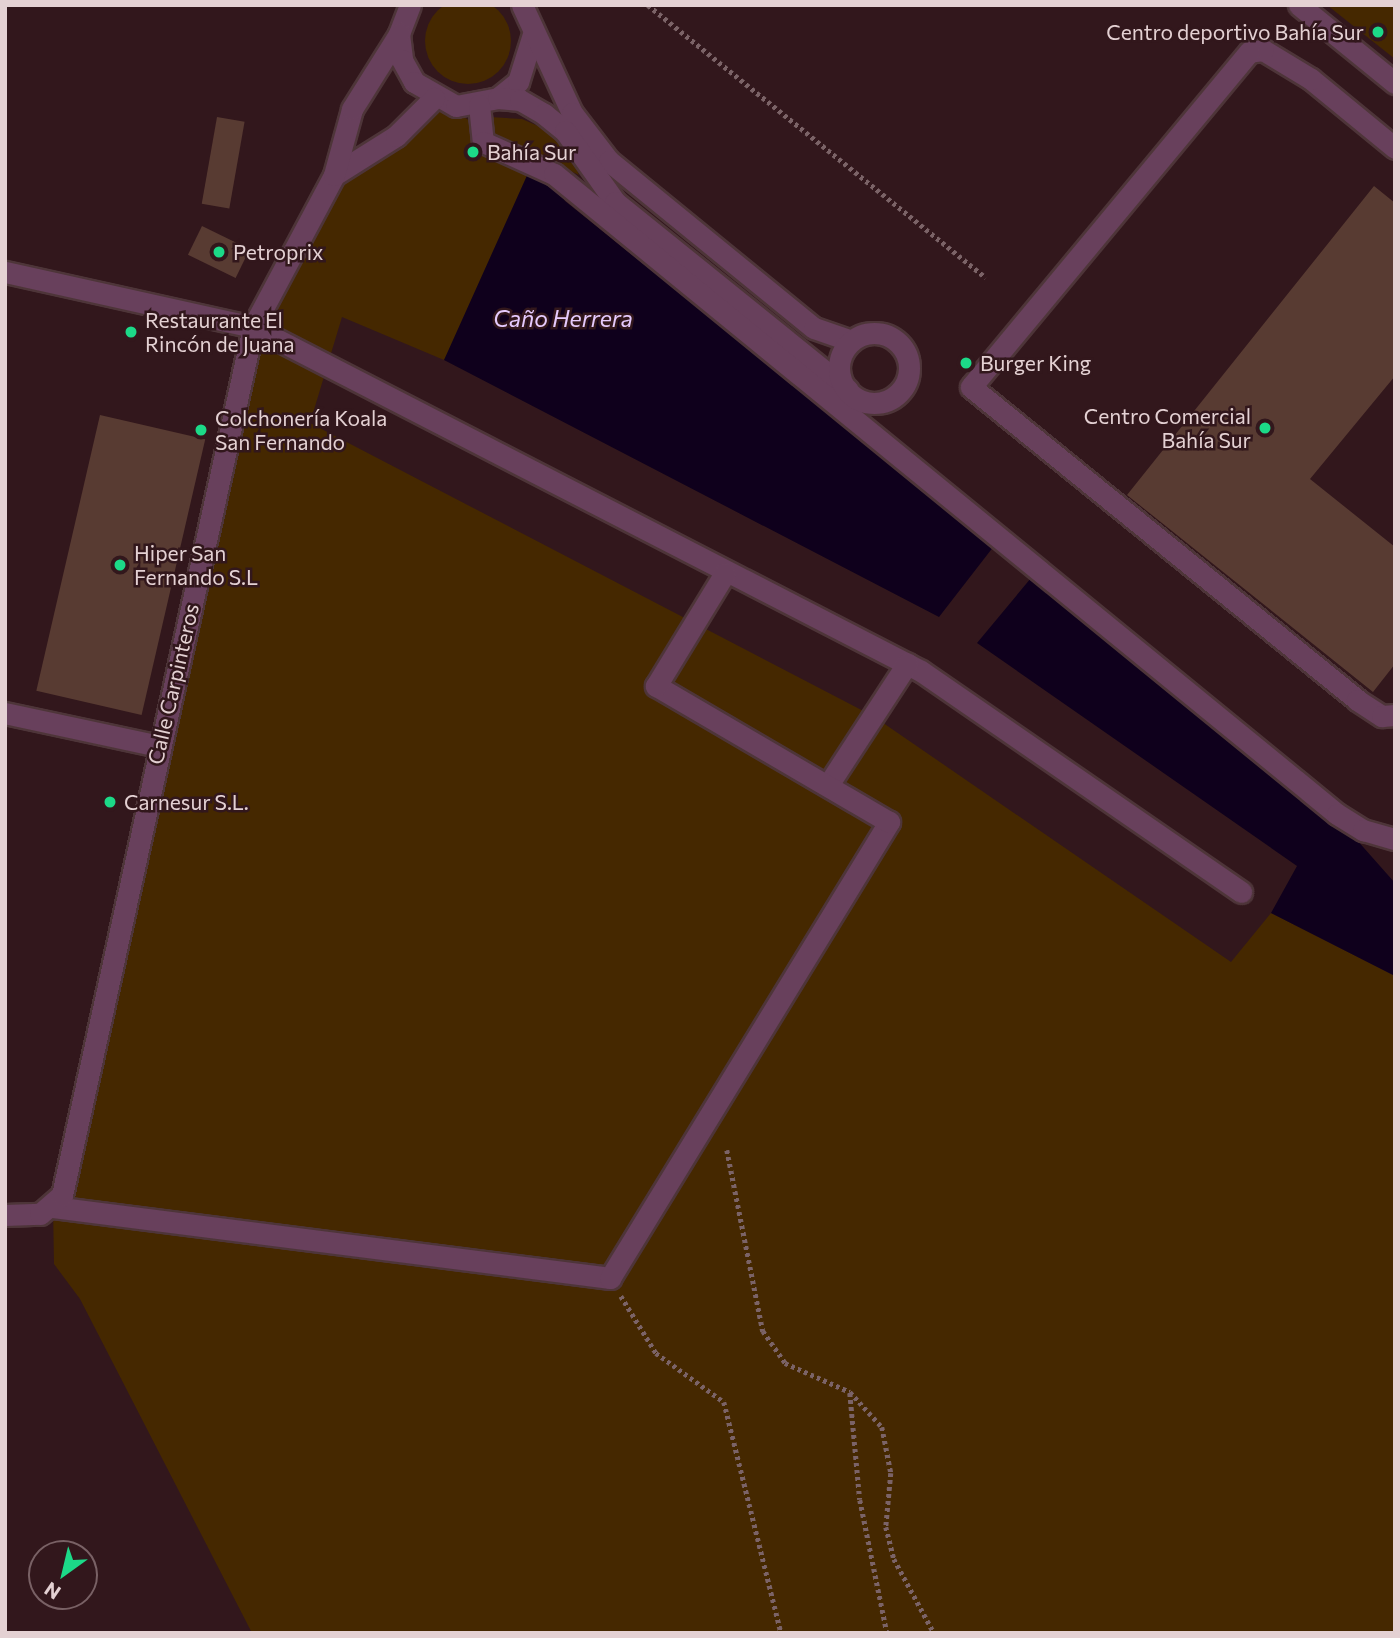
<!DOCTYPE html>
<meta charset="utf-8">
<style>
body{margin:0}
#map{position:relative;width:1400px;height:1638px;overflow:hidden;background:#32171c;font-family:Commissioner,sans-serif}
div>[style]{position:absolute}
.green>*{inset:0;background:#452800}
.round{border-radius:50%}
.water>*{inset:0;background:#0f001c}
.building>*{inset:0;background:#583b32;transform-origin:0 0}
.path>*{height:4.5px;margin-top:-2.25px;transform-origin:0;background:repeating-linear-gradient(90deg,#7b6367 0 3.5px,transparent 0 7px)}
.roads{filter:drop-shadow(2px 0 #4e3539) drop-shadow(-2px 0 #4e3539) drop-shadow(0 2px #4e3539) drop-shadow(0 -2px #4e3539)}
.minor>*{height:21px;margin:-10.5px;padding:0 10.5px;transform-origin:10.5px;border-radius:10.5px;background:#68405c}
.minor>.ring{margin:-10.5px;padding:0;box-sizing:content-box;background:none;border:21px solid #68405c;border-radius:50%}
.dots>*{width:19px;height:19px;translate:-50% -50%;box-sizing:border-box;border:4px solid #32171c;border-radius:50%}
span{translate:-50% -50%;white-space:nowrap;text-align:center;line-height:1.15;-webkit-text-stroke:5px #32171c;paint-order:stroke}
.poi-label{font-size:21px;color:#e4d1d3}
.right{translate:-100% -50%;text-align:right}
.left{translate:0 -50%;text-align:left}
.street-label{font-size:21px;color:#e4d1d3}
.water-label{font-size:23px;color:#e5cafd;font-style:italic}
.frame{position:absolute;inset:0;border:7px solid #e4d1d3;pointer-events:none}
.north{position:absolute;left:28px;top:1540px;width:70px;height:70px;box-sizing:border-box;background:#32171c;border:2px solid #796165;border-radius:50%;rotate:214deg;font-size:19px;font-weight:700;line-height:28px;text-align:center;color:#e4d1d3}
.north::after{content:'';display:block;margin:auto;width:24px;height:32px;background:#1cd988;clip-path:polygon(50% 0,100% 100%,50% 72%,0 100%)}
</style>
<div id="map">
<div class="green">
<i class="round" style="left:425px;top:-2px;width:86px;height:86px"></i>
<i style="clip-path:polygon(1327px 5px,1395px 5px,1395px 59px)"></i>
<i style="clip-path:polygon(434px 98px,492px 135px,490px 117px,522px 119px,547px 130px,569px 150px,579px 175px,524px 149px,554px 174px,444px 360px,342px 317px,310px 423px,873px 716px,1231px 962px,1271px 913px,1395px 976px,1395px 1633px,252px 1633px,80px 1299px,54px 1264px,53px 1207px,253px 327px,334px 175px)"></i>
</div>
<div class="water">
<i style="clip-path:polygon(529px 171px,556px 185px,565px 201px,994px 546px,939px 617px,444px 360px)"></i>
<i style="clip-path:polygon(1031px 578px,1356px 839px,1395px 883px,1395px 976px,1271px 913px,1297px 866px,977px 643px)"></i>
</div>
<div class="building">
<i style="left:217px;top:117px;width:28px;height:88px;rotate:10deg"></i>
<i style="clip-path:polygon(1374px 186px,1395px 203px,1395px 376px,1310px 479px,1395px 547px,1395px 664px,1373px 692px,1127px 495px)"></i>
<i style="left:202px;top:226px;width:53px;height:32px;rotate:26deg"></i>
<i style="left:100px;top:415px;width:108px;height:283px;rotate:13deg"></i>
</div>
<div class="path">
<i style="left:648px;top:5px;width:434px;rotate:38.9deg"></i>
<i style="left:727px;top:1150px;width:185px;rotate:78.8deg"></i>
<i style="left:763px;top:1331px;width:39px;rotate:55deg"></i>
<i style="left:785px;top:1363px;width:71px;rotate:24deg"></i>
<i style="left:850px;top:1392px;width:47px;rotate:47.6deg"></i>
<i style="left:882px;top:1427px;width:47px;rotate:78.9deg"></i>
<i style="left:891px;top:1473px;width:54px;rotate:95.3deg"></i>
<i style="left:886px;top:1527px;width:33px;rotate:76deg"></i>
<i style="left:894px;top:1559px;width:84px;rotate:61.6deg"></i>
<i style="left:621px;top:1296px;width:67px;rotate:58.4deg"></i>
<i style="left:656px;top:1353px;width:84px;rotate:35.8deg"></i>
<i style="left:724px;top:1402px;width:238px;rotate:76.1deg"></i>
<i style="left:850px;top:1393px;width:107px;rotate:84.7deg"></i>
<i style="left:860px;top:1500px;width:136px;rotate:78.5deg"></i>
</div>
<div class="roads">
<div class="minor">
<i style="left:410px;top:5px;width:31px;rotate:111deg"></i>
<i style="left:399px;top:34px;width:26px;rotate:83deg"></i>
<i style="left:402px;top:60px;width:25px;rotate:61deg"></i>
<i style="left:414px;top:82px;width:48px;rotate:29.7deg"></i>
<i style="left:456px;top:106px;width:43px;rotate:-10.8deg"></i>
<i style="left:498px;top:98px;width:26px;rotate:-39deg"></i>
<i style="left:518px;top:82px;width:50px;rotate:-72.6deg"></i>
<i style="left:522px;top:5px;width:119px;rotate:65.2deg"></i>
<i style="left:572px;top:113px;width:61px;rotate:52.4deg"></i>
<i style="left:609px;top:161px;width:264px;rotate:39.2deg"></i>
<i style="left:814px;top:328px;width:39px;rotate:19deg"></i>
<i style="left:1299px;top:5px;width:124px;rotate:39.1deg"></i>
<i style="left:498px;top:98px;width:22px;rotate:5deg"></i>
<i style="left:520px;top:100px;width:28px;rotate:30deg"></i>
<i style="left:544px;top:114px;width:27px;rotate:39deg"></i>
<i style="left:565px;top:131px;width:87px;rotate:54.8deg"></i>
<i style="left:615px;top:202px;width:299px;rotate:38.9deg"></i>
<i style="left:479px;top:105px;width:37px;rotate:84deg"></i>
<i style="left:483px;top:142px;width:78px;rotate:24.3deg"></i>
<i style="left:554px;top:174px;width:1011px;rotate:39.26deg"></i>
<i style="left:1337px;top:814px;width:31px;rotate:32deg"></i>
<i style="left:1363px;top:830px;width:33px;rotate:16deg"></i>
<i style="left:1395px;top:148px;width:109px;rotate:-140.6deg"></i>
<i style="left:1311px;top:79px;width:56px;rotate:-148.9deg"></i>
<i style="left:1263px;top:50px;width:14px;rotate:172deg"></i>
<i style="left:1249px;top:52px;width:435px;rotate:129.7deg"></i>
<i style="left:971px;top:387px;width:497px;rotate:39deg"></i>
<i style="left:1357px;top:700px;width:30px;rotate:33deg"></i>
<i style="left:1382px;top:716px;width:13px;rotate:-4deg"></i>
<i style="left:334px;top:175px;width:73px;rotate:-32.2deg"></i>
<i style="left:396px;top:136px;width:54px;rotate:-45deg"></i>
<i style="left:5px;top:272px;width:254px;rotate:12.5deg"></i>
<i style="left:253px;top:327px;width:751px;rotate:27.25deg"></i>
<i style="left:921px;top:671px;width:389px;rotate:34.6deg"></i>
<i class="ring" style="left:839px;top:333px;width:49px;height:49px"></i>
<i style="left:5px;top:713px;width:157px;rotate:12.1deg"></i>
<i style="left:828px;top:785px;width:145px;rotate:-56.9deg"></i>
<i style="left:53px;top:1207px;width:562px;rotate:7.26deg"></i>
<i style="left:610px;top:1278px;width:535px;rotate:-58.54deg"></i>
<i style="left:889px;top:822px;width:270px;rotate:-149.7deg"></i>
<i style="left:656px;top:686px;width:132px;rotate:-58.6deg"></i>
<i style="left:5px;top:1215px;width:35px;rotate:-2deg"></i>
<i style="left:40px;top:1214px;width:29px;rotate:-41deg"></i>
<i style="left:62px;top:1195px;width:889px;rotate:-77.59deg"></i>
<i style="left:253px;top:327px;width:172px;rotate:-61.9deg"></i>
<i style="left:334px;top:175px;width:68px;rotate:-74.7deg"></i>
<i style="left:352px;top:109px;width:89px;rotate:-57.9deg"></i>
</div>
</div>
<div class="dots">
<i style="left:1378px;top:32px;background:#1cd988"></i>
<i style="left:473px;top:152px;background:#1cd988"></i>
<i style="left:219px;top:252px;background:#1cd988"></i>
<i style="left:131px;top:332px;background:#1cd988"></i>
<i style="left:966px;top:363px;background:#1cd988"></i>
<i style="left:1265px;top:428px;background:#1cd988"></i>
<i style="left:201px;top:430px;background:#1cd988"></i>
<i style="left:120px;top:565px;background:#1cd988"></i>
<i style="left:110px;top:802px;background:#1cd988"></i>
</div>
<div class="poi-label">
<span class="right" style="left:1364px;top:32px">Centro deportivo Bahía Sur</span>
<span class="left" style="left:487px;top:152px">Bahía Sur</span>
<span class="left" style="left:233px;top:252px">Petroprix</span>
<span class="left" style="left:145px;top:332px">Restaurante El<br>Rincón de Juana</span>
<span class="left" style="left:980px;top:363px">Burger King</span>
<span class="right" style="left:1251px;top:428px">Centro Comercial<br>Bahía Sur</span>
<span class="left" style="left:215px;top:430px">Colchonería Koala<br>San Fernando</span>
<span class="left" style="left:134px;top:565px">Hiper San<br>Fernando S.L</span>
<span class="left" style="left:124px;top:802px">Carnesur S.L.</span>
</div>
<div class="street-label">
<span style="left:173px;top:684px;rotate:-77deg">Calle Carpinteros</span>
</div>
<div class="water-label">
<span style="left:563px;top:318px">Caño Herrera</span>
</div>
<div class="frame"></div>
<div class="north">N</div>
</div>
